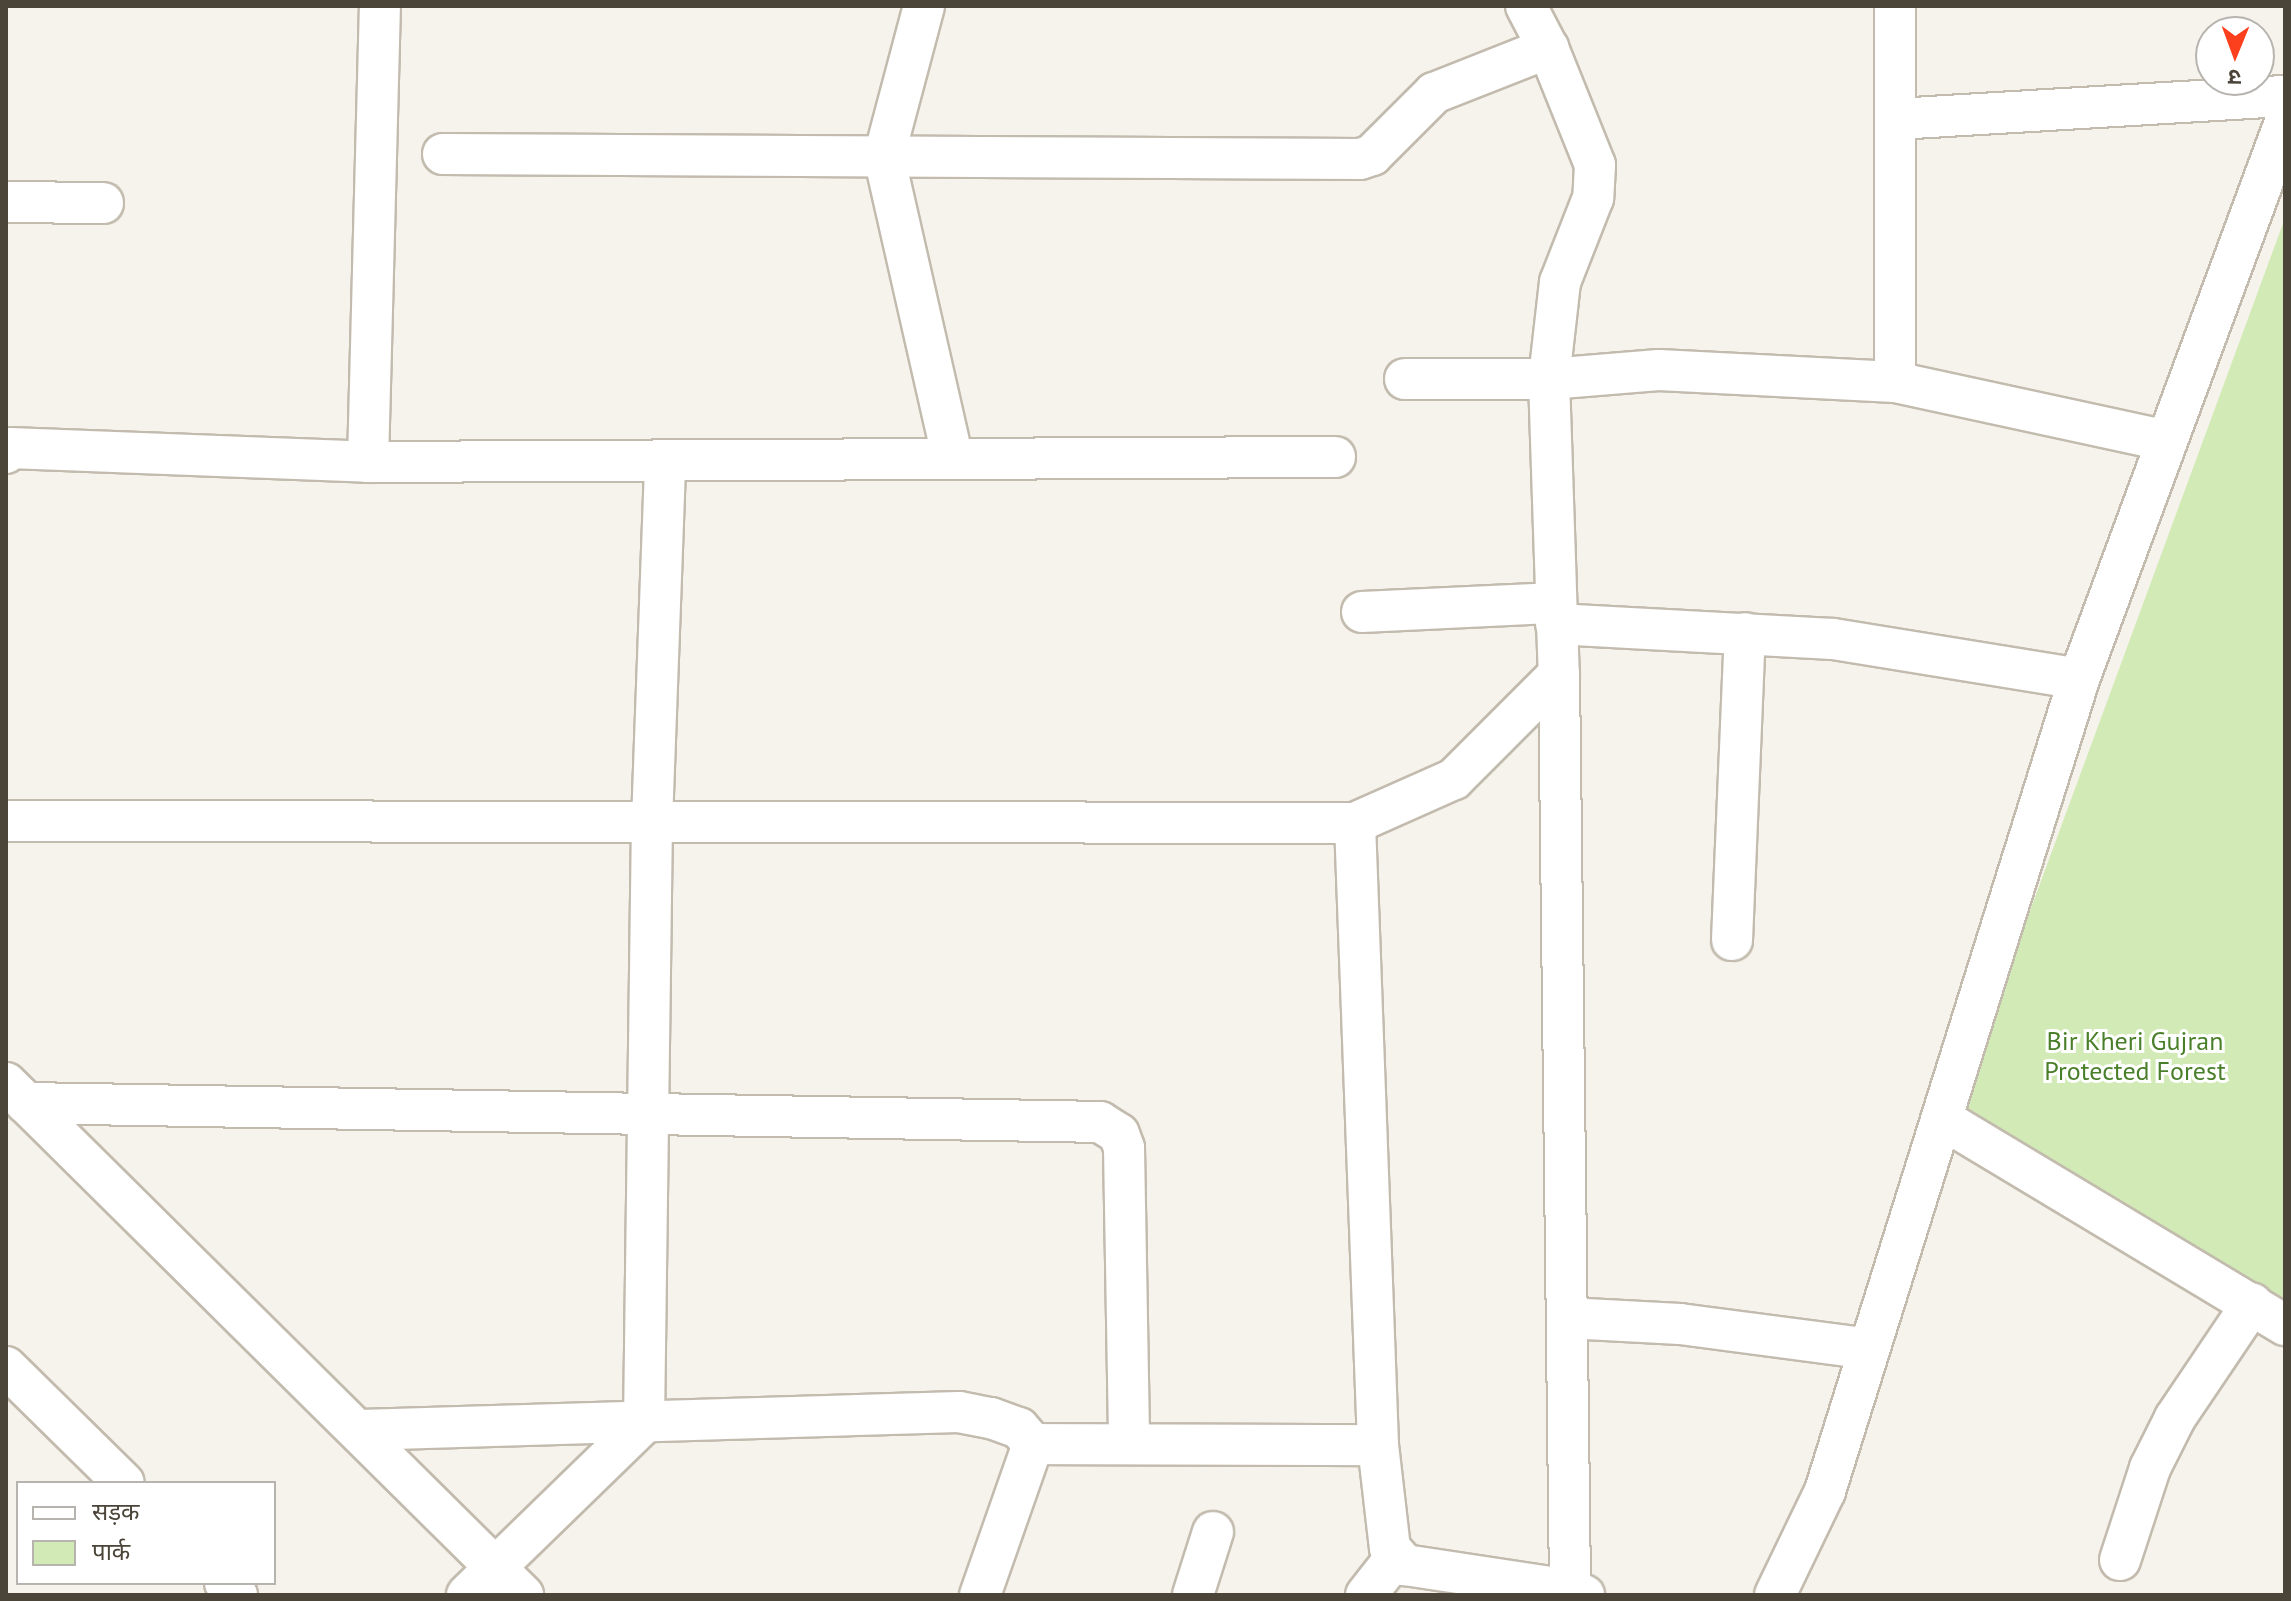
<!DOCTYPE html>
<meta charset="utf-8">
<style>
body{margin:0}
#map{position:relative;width:2291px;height:1601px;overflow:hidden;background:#f6f3ec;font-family:"PT Sans","Noto Sans Devanagari",sans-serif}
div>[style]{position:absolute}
.green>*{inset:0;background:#d2eab5}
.roads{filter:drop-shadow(2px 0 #c2bbae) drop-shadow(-2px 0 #c2bbae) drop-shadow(0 2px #c2bbae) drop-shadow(0 -2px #c2bbae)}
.minor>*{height:40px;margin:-20px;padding:0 20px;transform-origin:20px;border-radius:20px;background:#fff}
span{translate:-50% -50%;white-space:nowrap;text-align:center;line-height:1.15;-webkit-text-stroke:6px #fff;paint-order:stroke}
.park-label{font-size:26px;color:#4a7f2a}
.frame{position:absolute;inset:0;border:8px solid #4b4439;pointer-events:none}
.legend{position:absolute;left:16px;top:1481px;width:260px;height:104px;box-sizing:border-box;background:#fff;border:2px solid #b7b4b0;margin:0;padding:10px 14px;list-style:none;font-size:24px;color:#4b4439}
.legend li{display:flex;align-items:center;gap:16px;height:40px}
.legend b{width:40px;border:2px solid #b7b4b0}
.north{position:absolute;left:2195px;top:16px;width:80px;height:80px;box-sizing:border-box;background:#fff;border:2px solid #b7b4b0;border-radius:50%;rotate:181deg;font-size:22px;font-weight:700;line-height:32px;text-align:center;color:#4b4439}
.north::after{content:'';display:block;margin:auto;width:28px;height:36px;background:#fc3f1d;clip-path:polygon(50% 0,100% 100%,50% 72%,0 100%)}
</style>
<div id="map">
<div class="green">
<i style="clip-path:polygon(2285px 218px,2285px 1312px,1952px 1123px)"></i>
</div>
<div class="roads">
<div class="minor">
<i style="left:924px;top:6px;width:155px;rotate:104.9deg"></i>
<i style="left:884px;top:156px;width:308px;rotate:77.2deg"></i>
<i style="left:1526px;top:6px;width:47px;rotate:62.4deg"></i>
<i style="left:1548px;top:48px;width:126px;rotate:68.1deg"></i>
<i style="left:1595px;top:165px;width:33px;rotate:93deg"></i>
<i style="left:1593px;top:198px;width:90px;rotate:111.4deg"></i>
<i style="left:1560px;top:282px;width:98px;rotate:96.5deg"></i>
<i style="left:1549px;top:379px;width:295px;rotate:88.1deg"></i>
<i style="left:1559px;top:674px;width:916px;rotate:89.31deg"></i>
<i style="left:1570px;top:1590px;width:15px;rotate:20deg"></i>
<i style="left:1895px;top:6px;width:376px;rotate:90deg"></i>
<i style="left:1896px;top:119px;width:390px;rotate:-3.4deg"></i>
<i style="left:443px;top:154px;width:917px;rotate:0.31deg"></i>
<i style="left:1360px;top:159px;width:13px;rotate:-18deg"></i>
<i style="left:1372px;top:155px;width:88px;rotate:-45deg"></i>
<i style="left:1434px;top:93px;width:123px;rotate:-21.5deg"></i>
<i style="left:6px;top:202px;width:97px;rotate:0.6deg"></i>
<i style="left:1405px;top:379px;width:144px"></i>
<i style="left:1549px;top:379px;width:110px;rotate:-4.7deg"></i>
<i style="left:1659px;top:370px;width:236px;rotate:2.9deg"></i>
<i style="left:1895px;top:382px;width:278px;rotate:12.2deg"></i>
<i style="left:6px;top:453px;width:6px;rotate:-51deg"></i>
<i style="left:10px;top:448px;width:358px;rotate:2.2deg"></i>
<i style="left:368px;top:462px;width:967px;rotate:-0.3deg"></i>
<i style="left:368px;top:462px;width:456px;rotate:-88.5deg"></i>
<i style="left:1362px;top:612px;width:194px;rotate:-2.7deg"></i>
<i style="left:1556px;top:624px;width:277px;rotate:3.1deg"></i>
<i style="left:1833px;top:639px;width:249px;rotate:9.2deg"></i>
<i style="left:6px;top:821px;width:1349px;rotate:0.08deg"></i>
<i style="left:1355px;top:823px;width:108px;rotate:-24deg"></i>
<i style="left:1454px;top:779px;width:148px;rotate:-45deg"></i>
<i style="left:1355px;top:823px;width:622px;rotate:87.88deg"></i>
<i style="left:1378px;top:1445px;width:104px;rotate:83.4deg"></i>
<i style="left:1390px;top:1548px;width:23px;rotate:49deg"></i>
<i style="left:1405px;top:1565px;width:167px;rotate:8.6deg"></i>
<i style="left:1732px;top:940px;width:307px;rotate:-87.6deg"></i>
<i style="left:6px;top:1083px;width:728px;rotate:44.72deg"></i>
<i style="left:26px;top:1103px;width:1074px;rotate:1.01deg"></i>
<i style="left:1100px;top:1122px;width:22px;rotate:32deg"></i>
<i style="left:1119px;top:1134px;width:15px;rotate:70deg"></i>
<i style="left:1124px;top:1148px;width:296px;rotate:89deg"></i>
<i style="left:1942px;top:1119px;width:400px;rotate:31deg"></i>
<i style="left:1567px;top:1318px;width:113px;rotate:3deg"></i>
<i style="left:1680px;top:1324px;width:191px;rotate:7.5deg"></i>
<i style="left:6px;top:1367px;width:165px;rotate:44.5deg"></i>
<i style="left:360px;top:1430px;width:599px;rotate:-1.72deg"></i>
<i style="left:959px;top:1412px;width:33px;rotate:11deg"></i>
<i style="left:991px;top:1418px;width:30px;rotate:20deg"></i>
<i style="left:1019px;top:1428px;width:21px;rotate:49deg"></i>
<i style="left:1033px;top:1444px;width:160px;rotate:109.3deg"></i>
<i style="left:1033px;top:1444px;width:345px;rotate:0.2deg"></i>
<i style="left:2120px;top:1560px;width:97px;rotate:-71.9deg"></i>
<i style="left:2150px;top:1468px;width:56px;rotate:-63.4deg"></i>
<i style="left:2175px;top:1418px;width:138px;rotate:-56deg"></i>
<i style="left:225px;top:1583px;width:17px;rotate:45deg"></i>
<i style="left:467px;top:1595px;width:247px;rotate:-44.2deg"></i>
<i style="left:644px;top:1423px;width:601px;rotate:-89.24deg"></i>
<i style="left:652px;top:822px;width:359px;rotate:-87.9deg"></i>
<i style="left:1193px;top:1595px;width:66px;rotate:-72.4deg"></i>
<i style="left:1366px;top:1595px;width:47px;rotate:-51.9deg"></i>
<i style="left:1775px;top:1595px;width:115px;rotate:-64.3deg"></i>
<i style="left:1825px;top:1491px;width:851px;rotate:-72.63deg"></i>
<i style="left:2079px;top:679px;width:594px;rotate:-69.7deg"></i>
</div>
</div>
<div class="park-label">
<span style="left:2135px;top:1056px">Bir Kheri Gujran<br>Protected Forest</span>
</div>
<div class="frame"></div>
<ul class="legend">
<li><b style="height:10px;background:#fff"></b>सड़क</li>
<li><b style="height:22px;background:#d2eab5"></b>पार्क</li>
</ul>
<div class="north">उ</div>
</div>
